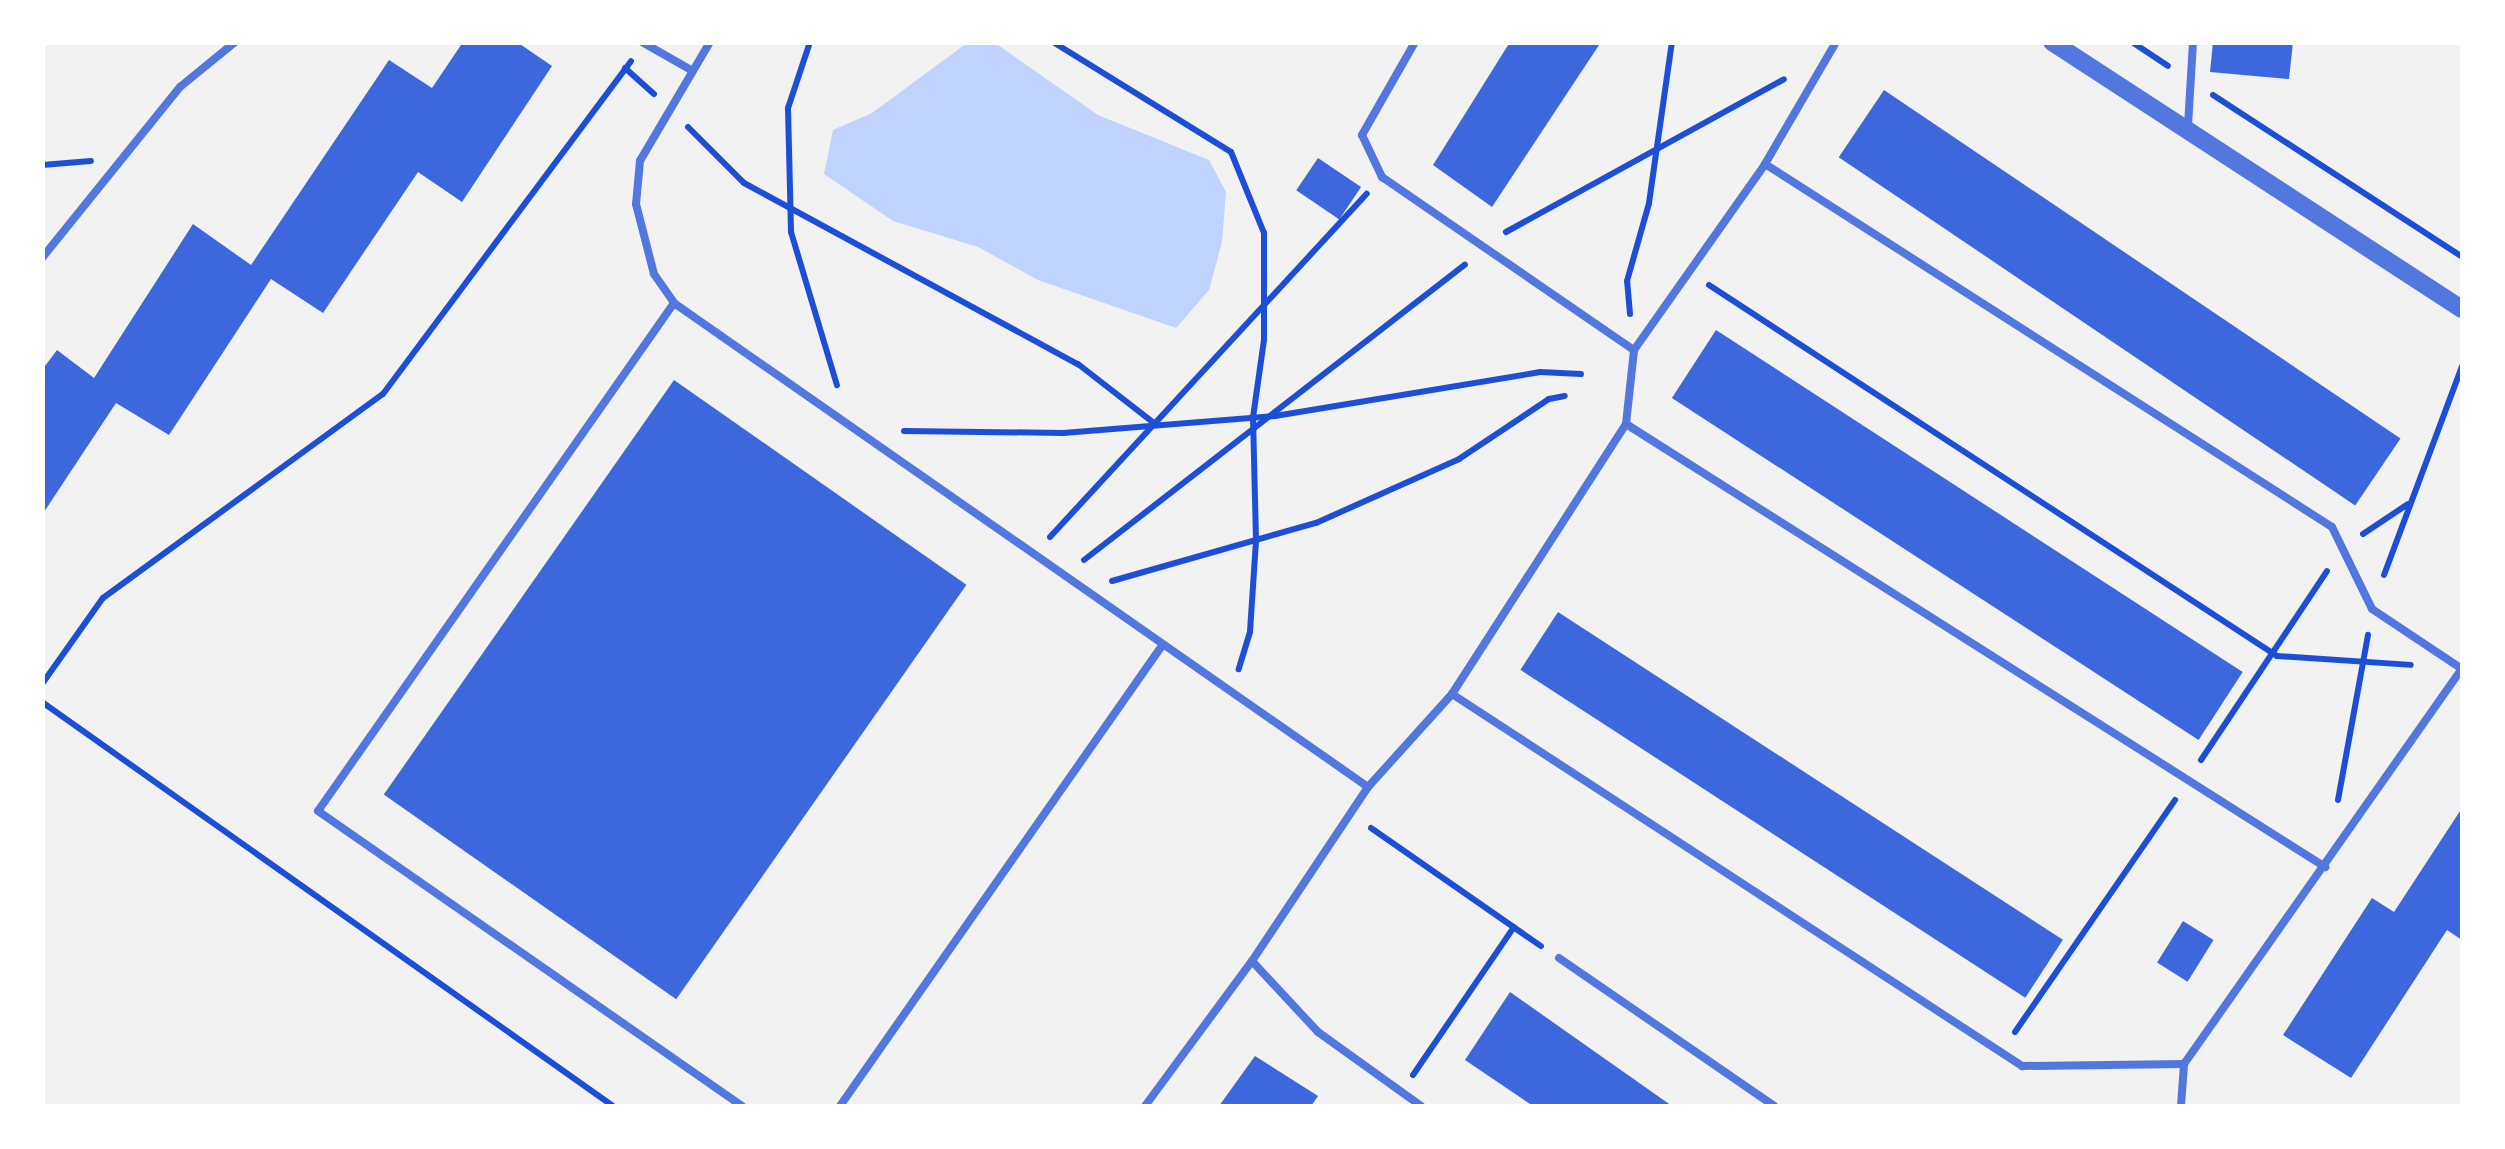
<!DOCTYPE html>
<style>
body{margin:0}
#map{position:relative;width:2505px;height:1149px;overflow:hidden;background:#f2f2f2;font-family:"Titillium Web",sans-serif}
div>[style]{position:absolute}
.water>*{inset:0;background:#bfd3fe}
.building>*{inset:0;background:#3d67dc;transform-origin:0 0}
.path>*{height:6px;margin:-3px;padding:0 3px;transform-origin:3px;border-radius:3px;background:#1d4ed8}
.service>*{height:8px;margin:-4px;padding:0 4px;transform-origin:4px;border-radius:4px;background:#5277de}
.tertiary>*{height:18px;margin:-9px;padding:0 9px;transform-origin:9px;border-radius:9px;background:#5277de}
span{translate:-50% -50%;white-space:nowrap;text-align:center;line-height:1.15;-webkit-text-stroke:9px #fff;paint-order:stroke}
.frame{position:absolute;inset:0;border:45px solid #fff;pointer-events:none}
</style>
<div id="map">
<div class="water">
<i style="clip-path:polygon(967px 43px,995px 43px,1098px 115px,1209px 160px,1226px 192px,1222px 242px,1209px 290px,1176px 328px,1038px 280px,978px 247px,893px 221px,824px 174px,833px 130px,872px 113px)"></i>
</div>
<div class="building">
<i style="clip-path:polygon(463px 42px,517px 42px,552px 66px,462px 202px,418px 172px,323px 313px,271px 279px,169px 435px,116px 403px,42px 515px,42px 370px,57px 350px,94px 378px,193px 224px,251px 265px,389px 60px,432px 88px)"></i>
<i style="clip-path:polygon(1510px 42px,1601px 42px,1492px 207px,1433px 165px)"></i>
<i style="clip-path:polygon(2213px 42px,2293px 42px,2289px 79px,2210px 72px)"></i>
<i style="left:1884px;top:90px;width:623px;height:81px;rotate:34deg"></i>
<i style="left:1318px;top:158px;width:52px;height:39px;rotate:34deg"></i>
<i style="left:1716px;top:330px;width:628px;height:81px;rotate:33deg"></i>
<i style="left:674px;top:380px;width:357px;height:506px;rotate:35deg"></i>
<i style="left:1558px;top:612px;width:602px;height:69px;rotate:33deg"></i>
<i style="clip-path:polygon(2462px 808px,2462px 940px,2447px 930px,2351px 1078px,2283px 1035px,2372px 898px,2394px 912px)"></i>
<i style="left:2183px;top:921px;width:36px;height:49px;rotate:32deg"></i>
<i style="clip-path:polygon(1510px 992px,1672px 1106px,1533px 1106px,1465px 1060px)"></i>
<i style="clip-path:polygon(1255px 1056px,1318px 1096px,1311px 1106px,1219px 1106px)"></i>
</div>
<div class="path">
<i style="left:810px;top:42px;width:70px;rotate:108.4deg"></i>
<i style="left:788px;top:108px;width:124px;rotate:88.6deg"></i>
<i style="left:791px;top:232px;width:160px;rotate:73.3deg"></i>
<i style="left:1053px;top:42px;width:209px;rotate:31.7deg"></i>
<i style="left:1231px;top:152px;width:87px;rotate:67.8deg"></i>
<i style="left:1264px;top:233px;width:107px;rotate:90deg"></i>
<i style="left:1264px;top:340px;width:78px;rotate:98.1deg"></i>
<i style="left:1253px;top:417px;width:124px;rotate:88.6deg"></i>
<i style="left:1256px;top:541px;width:91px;rotate:93.8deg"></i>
<i style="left:1250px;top:632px;width:39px;rotate:107deg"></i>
<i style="left:2132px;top:42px;width:43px;rotate:33.7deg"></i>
<i style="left:625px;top:68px;width:39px;rotate:42deg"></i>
<i style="left:2213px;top:95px;width:297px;rotate:33deg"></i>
<i style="left:688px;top:127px;width:79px;rotate:45deg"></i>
<i style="left:744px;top:183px;width:380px;rotate:28.5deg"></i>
<i style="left:1078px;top:364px;width:98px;rotate:37.9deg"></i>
<i style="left:42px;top:165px;width:49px;rotate:-4.7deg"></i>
<i style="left:1506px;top:232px;width:317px;rotate:-28.8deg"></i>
<i style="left:1709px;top:285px;width:678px;rotate:33.15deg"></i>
<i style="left:2277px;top:656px;width:134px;rotate:3.8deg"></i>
<i style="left:1630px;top:314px;width:33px;rotate:-95deg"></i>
<i style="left:1627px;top:281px;width:81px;rotate:-74.2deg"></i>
<i style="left:1649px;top:203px;width:163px;rotate:-81.9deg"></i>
<i style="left:904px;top:431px;width:159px;rotate:0.7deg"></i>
<i style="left:1063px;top:433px;width:213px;rotate:-4.6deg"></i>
<i style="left:1275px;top:416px;width:269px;rotate:-9.4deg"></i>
<i style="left:1540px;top:372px;width:41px;rotate:2.8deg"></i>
<i style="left:2363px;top:534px;width:54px;rotate:-33.7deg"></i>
<i style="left:1050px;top:537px;width:467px;rotate:-47.3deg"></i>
<i style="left:1084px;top:560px;width:482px;rotate:-37.8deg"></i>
<i style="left:2384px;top:575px;width:223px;rotate:-69.5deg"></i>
<i style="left:1112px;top:581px;width:212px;rotate:-15.9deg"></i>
<i style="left:1316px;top:523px;width:157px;rotate:-24.1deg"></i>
<i style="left:1459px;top:459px;width:108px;rotate:-33.7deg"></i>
<i style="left:1549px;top:399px;width:16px;rotate:-11deg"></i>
<i style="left:42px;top:684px;width:105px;rotate:-54.7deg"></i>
<i style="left:103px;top:598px;width:346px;rotate:-36.1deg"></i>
<i style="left:383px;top:394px;width:415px;rotate:-53.3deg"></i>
<i style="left:42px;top:702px;width:699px;rotate:35.28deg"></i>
<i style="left:2201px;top:760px;width:227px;rotate:-56.3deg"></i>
<i style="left:2338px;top:800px;width:168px;rotate:-79.7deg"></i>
<i style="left:1371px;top:828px;width:207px;rotate:34.8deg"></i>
<i style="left:2015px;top:1032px;width:282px;rotate:-55.4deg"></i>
<i style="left:1413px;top:1075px;width:179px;rotate:-55.7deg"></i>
</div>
<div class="service">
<i style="left:642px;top:42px;width:56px;rotate:29.7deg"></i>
<i style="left:710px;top:42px;width:138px;rotate:120.5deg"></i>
<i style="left:640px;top:161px;width:43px;rotate:95.3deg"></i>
<i style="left:636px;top:204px;width:72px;rotate:75.6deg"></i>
<i style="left:654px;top:274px;width:35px;rotate:55deg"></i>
<i style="left:674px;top:303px;width:846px;rotate:34.89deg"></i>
<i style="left:1368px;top:787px;width:209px;rotate:123.7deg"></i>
<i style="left:1252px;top:961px;width:97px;rotate:47.1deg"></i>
<i style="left:1318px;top:1032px;width:127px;rotate:35.7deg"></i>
<i style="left:1415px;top:42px;width:107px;rotate:119.7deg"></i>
<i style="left:1362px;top:135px;width:47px;rotate:64.5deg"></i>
<i style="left:1382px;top:177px;width:306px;rotate:34.5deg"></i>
<i style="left:2188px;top:126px;width:84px;rotate:-86.6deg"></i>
<i style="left:1765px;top:164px;width:673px;rotate:32.63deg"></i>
<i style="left:2332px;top:527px;width:91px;rotate:64deg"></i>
<i style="left:2372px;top:609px;width:108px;rotate:33.7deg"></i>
<i style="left:42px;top:258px;width:220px;rotate:-51.1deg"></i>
<i style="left:180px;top:87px;width:71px;rotate:-39.3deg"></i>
<i style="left:674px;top:303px;width:620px;rotate:125.02deg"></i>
<i style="left:318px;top:811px;width:517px;rotate:34.83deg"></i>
<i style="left:1626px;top:424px;width:828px;rotate:32.36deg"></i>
<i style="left:1452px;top:694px;width:681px;rotate:33.13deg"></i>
<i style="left:2022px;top:1066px;width:162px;rotate:-0.7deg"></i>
<i style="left:1368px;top:787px;width:125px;rotate:-47.9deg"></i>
<i style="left:1452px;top:694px;width:321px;rotate:-57.2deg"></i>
<i style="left:1626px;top:424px;width:74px;rotate:-83.8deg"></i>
<i style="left:1634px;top:350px;width:228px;rotate:-54.8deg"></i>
<i style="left:1765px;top:164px;width:141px;rotate:-59.8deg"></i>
<i style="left:1559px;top:958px;width:261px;rotate:34.5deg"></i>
<i style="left:840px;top:1106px;width:560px;rotate:-55.03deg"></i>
<i style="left:1145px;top:1106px;width:180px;rotate:-53.6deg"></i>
<i style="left:2181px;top:1106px;width:42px;rotate:-85.9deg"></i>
<i style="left:2184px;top:1064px;width:484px;rotate:-54.9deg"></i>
</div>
<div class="tertiary">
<i style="left:2052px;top:42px;width:489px;rotate:33.1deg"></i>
</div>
<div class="frame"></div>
</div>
